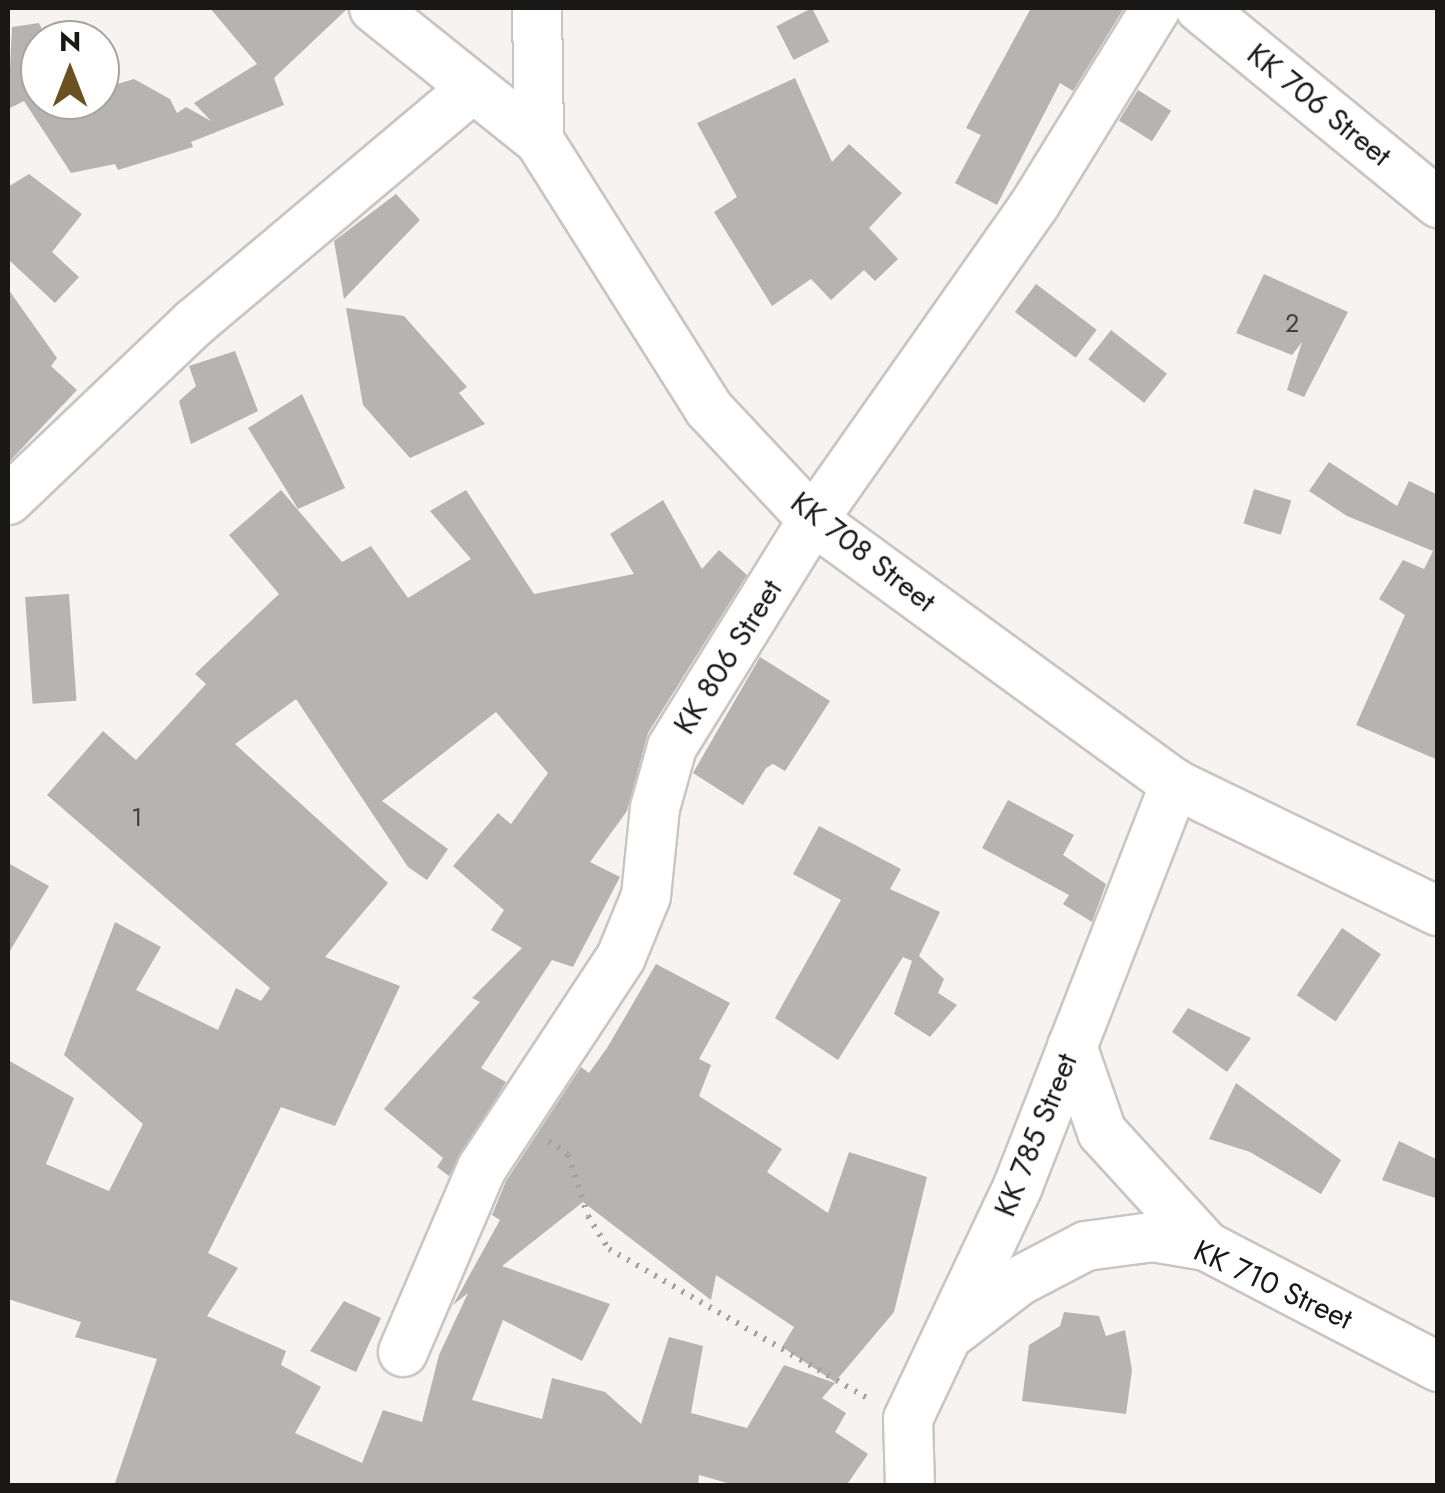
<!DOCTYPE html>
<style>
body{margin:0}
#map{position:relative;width:1445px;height:1493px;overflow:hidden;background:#f7f3f0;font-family:Jost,sans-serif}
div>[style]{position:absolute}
.building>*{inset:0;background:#b7b3b1;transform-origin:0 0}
.path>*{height:6px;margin-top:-3px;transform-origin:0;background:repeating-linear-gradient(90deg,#a4a19f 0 2.5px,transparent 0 10.5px)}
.roads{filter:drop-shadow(2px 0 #c9c5c2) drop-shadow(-2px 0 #c9c5c2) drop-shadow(0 2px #c9c5c2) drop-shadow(0 -2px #c9c5c2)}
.street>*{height:48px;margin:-24px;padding:0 24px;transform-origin:24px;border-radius:24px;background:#fff}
span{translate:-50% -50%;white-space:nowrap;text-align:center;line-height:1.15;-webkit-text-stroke:8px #fff;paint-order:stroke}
.number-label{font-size:25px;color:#403f3e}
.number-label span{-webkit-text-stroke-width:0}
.street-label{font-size:30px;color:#191817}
.frame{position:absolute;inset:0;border:10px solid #191817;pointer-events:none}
.north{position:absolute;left:20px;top:20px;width:100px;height:100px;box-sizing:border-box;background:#fff;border:2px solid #a3a3a2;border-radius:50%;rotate:0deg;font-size:28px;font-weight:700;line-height:40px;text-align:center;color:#191817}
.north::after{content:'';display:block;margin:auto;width:35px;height:45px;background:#6b5122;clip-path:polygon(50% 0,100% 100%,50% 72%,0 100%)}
</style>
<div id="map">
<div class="building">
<i style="clip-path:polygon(210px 8px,347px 9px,274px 78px,284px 105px,191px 142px,193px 147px,118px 170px,115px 164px,71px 173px,24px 101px,8px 109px,12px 27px,39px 23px,47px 40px,40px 40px,40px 100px,100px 100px,100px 89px,134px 79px,170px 99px,177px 113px,186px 107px,211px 121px,194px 103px,257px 64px)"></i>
<i style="left:812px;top:8px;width:38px;height:40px;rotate:63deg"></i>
<i style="clip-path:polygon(1031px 8px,1124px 8px,1073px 91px,1060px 83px,997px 205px,955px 183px,981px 135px,966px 128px)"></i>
<i style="clip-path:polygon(795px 78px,832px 162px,849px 144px,902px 193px,869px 228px,898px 259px,875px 281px,864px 270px,831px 300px,811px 279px,772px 306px,714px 212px,737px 197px,697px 123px)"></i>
<i style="left:1138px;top:90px;width:39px;height:36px;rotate:32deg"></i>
<i style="clip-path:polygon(29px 174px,82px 214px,52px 252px,79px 277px,55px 303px,8px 259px,8px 187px)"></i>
<i style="clip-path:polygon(396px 194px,420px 220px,344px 299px,334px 241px)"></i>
<i style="clip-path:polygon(1264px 274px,1348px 312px,1304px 397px,1287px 390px,1302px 342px,1292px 355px,1236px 333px)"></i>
<i style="left:1036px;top:284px;width:76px;height:35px;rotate:37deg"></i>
<i style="clip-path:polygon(8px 289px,57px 358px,51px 366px,77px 390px,8px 463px)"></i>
<i style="clip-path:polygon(346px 308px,404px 316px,467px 387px,459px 393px,485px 424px,410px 458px,363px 405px)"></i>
<i style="left:1111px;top:330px;width:71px;height:37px;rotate:38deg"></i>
<i style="clip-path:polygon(235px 351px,258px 411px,191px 444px,179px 401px,196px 386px,189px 366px)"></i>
<i style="clip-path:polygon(302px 394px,345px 488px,298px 509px,248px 428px)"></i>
<i style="clip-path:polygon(1329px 462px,1397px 506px,1409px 481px,1438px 495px,1438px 760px,1356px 725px,1405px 615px,1379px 599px,1403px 560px,1424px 569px,1433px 551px,1347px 516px,1309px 491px)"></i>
<i style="left:1254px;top:489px;width:39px;height:36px;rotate:17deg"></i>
<i style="clip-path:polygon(281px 490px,342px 562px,371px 546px,408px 598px,471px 559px,430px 511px,466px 490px,534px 594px,634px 574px,610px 534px,663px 500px,702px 569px,719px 550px,747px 575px,648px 733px,627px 811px,590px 862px,620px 877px,573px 967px,552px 960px,481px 1068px,506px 1082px,449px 1176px,437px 1167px,443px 1158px,384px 1109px,480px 1002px,472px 998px,522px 948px,491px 930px,504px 910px,453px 866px,498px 813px,511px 824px,548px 773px,496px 712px,382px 801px,448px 849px,427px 880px,408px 867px,296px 699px,235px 744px,388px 883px,325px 957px,400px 986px,335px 1126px,281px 1107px,208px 1253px,238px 1268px,207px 1316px,286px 1351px,281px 1365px,321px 1387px,295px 1433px,362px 1463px,383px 1410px,422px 1422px,439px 1355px,468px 1293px,453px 1305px,500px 1220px,492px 1215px,506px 1181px,581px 1067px,589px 1073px,607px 1048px,656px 964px,730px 1003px,699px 1059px,711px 1065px,699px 1096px,782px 1149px,767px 1172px,828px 1213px,849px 1152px,927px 1177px,894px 1312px,835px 1382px,782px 1347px,794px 1327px,716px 1275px,711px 1300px,583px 1202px,502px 1266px,610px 1304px,582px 1361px,503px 1320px,472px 1400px,542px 1419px,552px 1378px,605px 1392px,641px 1424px,669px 1337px,703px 1346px,691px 1413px,747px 1428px,784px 1365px,835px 1383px,822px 1398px,846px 1413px,835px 1432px,868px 1454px,846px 1486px,738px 1486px,699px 1475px,698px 1486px,114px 1486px,157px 1359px,75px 1337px,81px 1322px,8px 1299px,8px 1060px,74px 1098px,46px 1164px,109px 1191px,143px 1124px,64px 1055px,115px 922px,161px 947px,136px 990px,218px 1030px,236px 988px,261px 1001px,270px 988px,47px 795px,103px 731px,136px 760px,206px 684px,195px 674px,279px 594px,229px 535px)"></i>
<i style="left:69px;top:594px;width:107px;height:44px;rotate:86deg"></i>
<i style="clip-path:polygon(760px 657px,830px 701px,785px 771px,773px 764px,766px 768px,743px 805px,693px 773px)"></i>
<i style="clip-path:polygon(1008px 800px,1074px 835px,1063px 855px,1106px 884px,1092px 922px,1063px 904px,1069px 895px,982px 848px)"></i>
<i style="clip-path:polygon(819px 826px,901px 869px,890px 889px,940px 912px,919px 956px,944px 979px,938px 993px,957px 1005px,930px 1037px,894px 1014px,912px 961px,903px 957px,838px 1060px,775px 1018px,841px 900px,793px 874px)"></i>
<i style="clip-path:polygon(8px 863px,49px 886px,8px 954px)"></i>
<i style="left:1342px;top:928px;width:47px;height:81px;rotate:34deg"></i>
<i style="clip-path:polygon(1188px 1008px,1251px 1038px,1227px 1072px,1172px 1032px)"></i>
<i style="clip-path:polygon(1236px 1083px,1341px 1160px,1321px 1194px,1250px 1152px,1209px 1139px)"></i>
<i style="clip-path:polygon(1399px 1141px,1438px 1160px,1438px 1199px,1382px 1180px)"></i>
<i style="clip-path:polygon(344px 1301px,381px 1318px,356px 1372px,310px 1351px)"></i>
<i style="clip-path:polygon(1064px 1312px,1099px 1316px,1106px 1336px,1125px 1330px,1132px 1370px,1126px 1414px,1022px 1401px,1029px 1345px,1060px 1326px)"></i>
</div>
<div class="path">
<i style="left:549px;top:1141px;width:24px;rotate:36deg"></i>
<i style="left:568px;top:1155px;width:64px;rotate:71.8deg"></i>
<i style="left:588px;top:1216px;width:39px;rotate:58deg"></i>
<i style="left:609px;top:1249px;width:300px;rotate:30deg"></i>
</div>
<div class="roads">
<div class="street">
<i style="left:374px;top:8px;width:211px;rotate:38.7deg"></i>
<i style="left:539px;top:140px;width:318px;rotate:57.7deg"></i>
<i style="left:709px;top:409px;width:152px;rotate:46.9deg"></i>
<i style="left:813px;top:520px;width:448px;rotate:36.1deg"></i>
<i style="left:1175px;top:784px;width:292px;rotate:25.8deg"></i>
<i style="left:537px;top:8px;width:132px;rotate:89.1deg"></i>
<i style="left:1200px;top:8px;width:308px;rotate:39.3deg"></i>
<i style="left:8px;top:500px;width:257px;rotate:-43.6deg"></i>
<i style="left:194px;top:323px;width:363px;rotate:-40.1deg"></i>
<i style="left:1072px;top:1046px;width:91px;rotate:70.8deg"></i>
<i style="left:1102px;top:1132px;width:154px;rotate:47.6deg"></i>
<i style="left:954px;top:1331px;width:82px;rotate:-37.6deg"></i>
<i style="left:1019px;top:1281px;width:76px;rotate:-27.6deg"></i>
<i style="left:1086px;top:1246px;width:68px;rotate:-7.7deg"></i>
<i style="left:1153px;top:1237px;width:54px;rotate:9.6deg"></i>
<i style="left:1206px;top:1246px;width:262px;rotate:27.5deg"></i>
<i style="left:403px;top:1352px;width:200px;rotate:-66.8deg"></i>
<i style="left:482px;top:1168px;width:253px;rotate:-56.6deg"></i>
<i style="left:621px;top:957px;width:66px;rotate:-67.7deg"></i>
<i style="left:646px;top:896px;width:88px;rotate:-84.2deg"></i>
<i style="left:655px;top:808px;width:63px;rotate:-74.4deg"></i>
<i style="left:672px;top:747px;width:267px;rotate:-58.2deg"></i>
<i style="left:813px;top:520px;width:386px;rotate:-54.9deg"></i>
<i style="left:1035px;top:204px;width:230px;rotate:-58.3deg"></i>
<i style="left:910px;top:1486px;width:67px;rotate:-91.7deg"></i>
<i style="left:908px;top:1419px;width:258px;rotate:-64.7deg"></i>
<i style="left:1018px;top:1186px;width:432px;rotate:-68.7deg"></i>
</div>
</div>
<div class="number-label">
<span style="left:1292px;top:323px">2</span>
<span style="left:137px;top:817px">1</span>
</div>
<div class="street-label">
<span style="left:1319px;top:105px;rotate:39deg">KK 706 Street</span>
<span style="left:863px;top:552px;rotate:38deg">KK 708 Street</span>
<span style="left:728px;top:657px;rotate:-58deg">KK 806 Street</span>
<span style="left:1036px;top:1135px;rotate:-68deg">KK 785 Street</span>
<span style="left:1273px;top:1285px;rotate:25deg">KK 710 Street</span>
</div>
<div class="frame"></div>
<div class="north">N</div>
</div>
